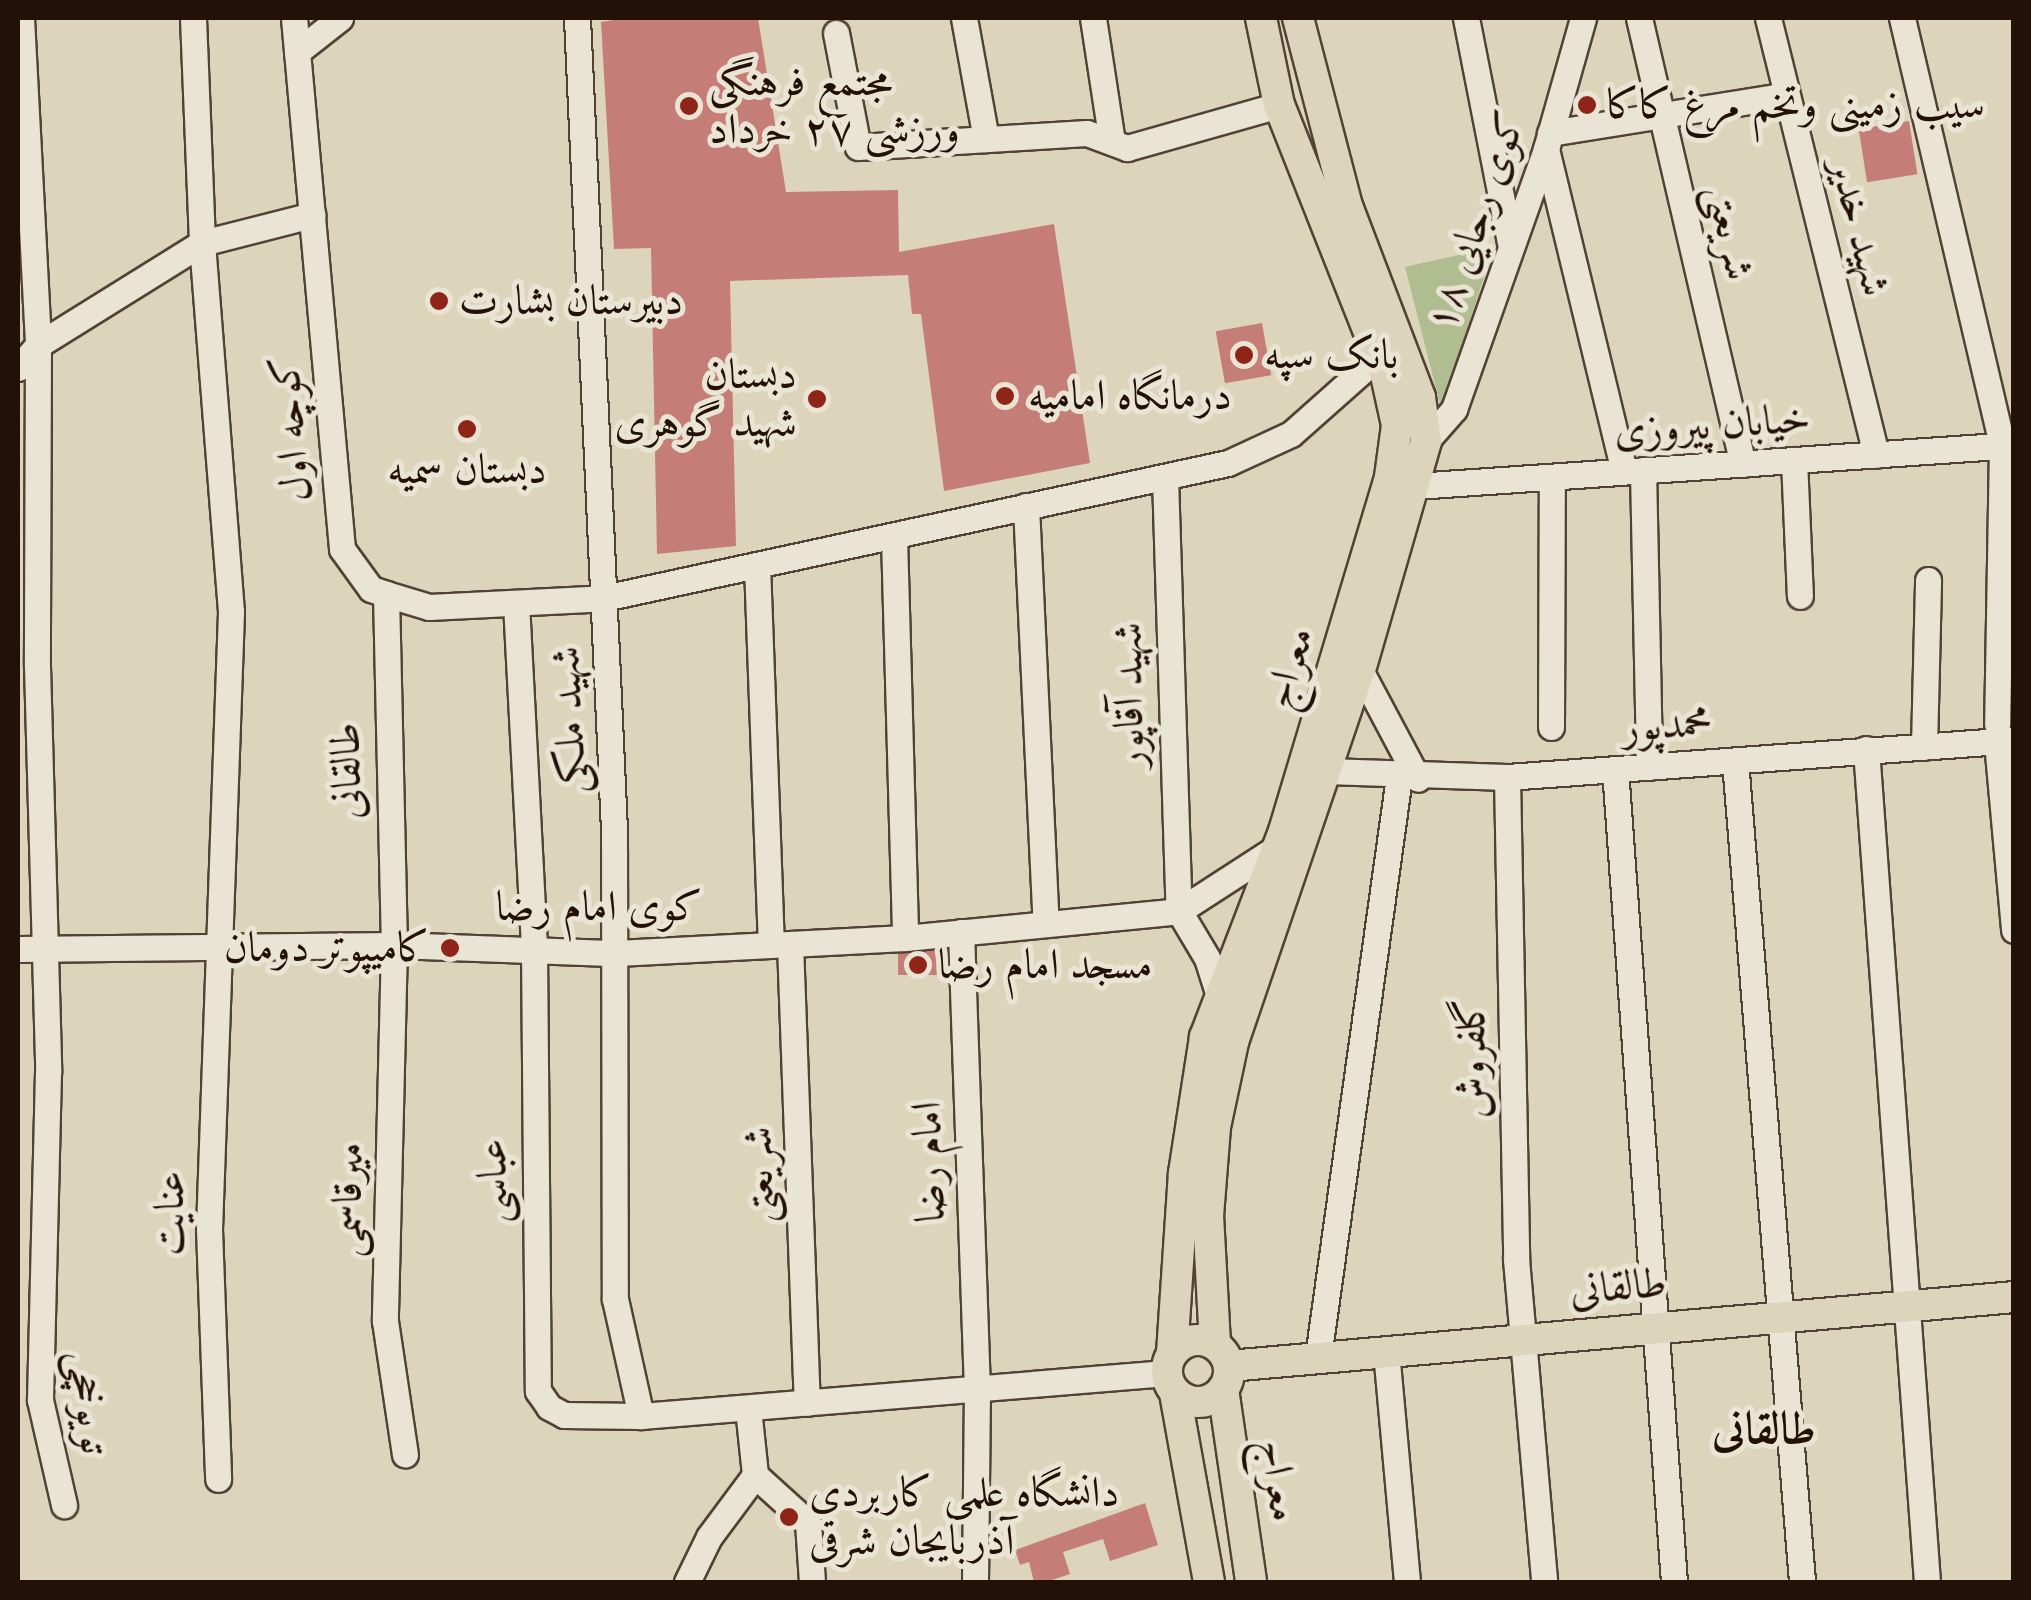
<!DOCTYPE html>
<meta charset="utf-8">
<style>
body{margin:0}
#map{position:relative;width:2031px;height:1600px;overflow:hidden;background:#ddd5bb;font-family:Cardo,Amiri,serif}
div>[style]{position:absolute}
.green>*{inset:0;background:#b0bd91}
.building>*{inset:0;background:#c57e77;transform-origin:0 0}
.roads{filter:drop-shadow(2px 0 #524235) drop-shadow(-2px 0 #524235) drop-shadow(0 2px #524235) drop-shadow(0 -2px #524235)}
.minor>*{height:25px;margin:-12.5px;padding:0 12.5px;transform-origin:12.5px;border-radius:12.5px;background:#e9e4d3}
.major>*{height:30px;margin:-15px;padding:0 15px;transform-origin:15px;border-radius:15px;background:#ddd5bb}
.major>.ring{margin:-15px;padding:0;box-sizing:content-box;background:none;border:30px solid #ddd5bb;border-radius:50%}
.dots>*{width:28px;height:28px;translate:-50% -50%;box-sizing:border-box;border:5px solid #e9e4d3;border-radius:50%}
span{translate:-50% -50%;white-space:nowrap;text-align:center;line-height:1.15;-webkit-text-stroke:10px #e9e4d3;paint-order:stroke}
.poi-label{font-size:42px;color:#231108}
.left{translate:0 -50%;text-align:left}
.right{translate:-100% -50%;text-align:right}
.street-label{font-size:42px;color:#231108}
.neighbourhood-label{font-size:45px;color:#231108;font-weight:700}
.frame{position:absolute;inset:0;border:20px solid #231108;pointer-events:none}
</style>
<div id="map">
<div class="green">
<i style="clip-path:polygon(1494px 247px,1441px 408px,1405px 267px)"></i>
</div>
<div class="building">
<i style="clip-path:polygon(627px 18px,758px 18px,786px 192px,898px 190px,899px 252px,1054px 224px,1090px 463px,944px 491px,921px 314px,912px 314px,908px 275px,730px 281px,736px 546px,657px 554px,651px 248px,614px 249px,601px 22px)"></i>
<i style="left:1909px;top:121px;width:54px;height:51px;rotate:81deg"></i>
<i style="left:1262px;top:323px;width:53px;height:47px;rotate:80deg"></i>
<i style="left:938px;top:951px;width:24px;height:40px;rotate:90deg"></i>
<i style="clip-path:polygon(1145px 1503px,1158px 1545px,1110px 1561px,1103px 1539px,1063px 1552px,1070px 1574px,1046px 1582px,1034px 1582px,1029px 1562px,1020px 1565px,1015px 1550px)"></i>
</div>
<div class="roads">
<div class="minor">
<i style="left:21px;top:18px;width:327px;rotate:87deg"></i>
<i style="left:38px;top:345px;width:321px;rotate:90.2deg"></i>
<i style="left:37px;top:666px;width:406px;rotate:88.4deg"></i>
<i style="left:48px;top:1072px;width:328px;rotate:91.4deg"></i>
<i style="left:40px;top:1400px;width:108px;rotate:77.1deg"></i>
<i style="left:193px;top:18px;width:225px;rotate:87.7deg"></i>
<i style="left:202px;top:243px;width:370px;rotate:85.5deg"></i>
<i style="left:231px;top:612px;width:617px;rotate:92.04deg"></i>
<i style="left:209px;top:1229px;width:250px;rotate:87.9deg"></i>
<i style="left:294px;top:18px;width:533px;rotate:84.83deg"></i>
<i style="left:342px;top:549px;width:49px;rotate:54.1deg"></i>
<i style="left:371px;top:589px;width:16px;rotate:18deg"></i>
<i style="left:386px;top:594px;width:45px;rotate:16.8deg"></i>
<i style="left:429px;top:607px;width:175px;rotate:-2.9deg"></i>
<i style="left:604px;top:598px;width:638px;rotate:-12.21deg"></i>
<i style="left:1228px;top:463px;width:69px;rotate:-24.7deg"></i>
<i style="left:1291px;top:434px;width:118px;rotate:-41.6deg"></i>
<i style="left:577px;top:18px;width:814px;rotate:87.39deg"></i>
<i style="left:614px;top:831px;width:468px;rotate:89.9deg"></i>
<i style="left:615px;top:1299px;width:120px;rotate:77.5deg"></i>
<i style="left:964px;top:18px;width:123px;rotate:79.7deg"></i>
<i style="left:1093px;top:18px;width:125px;rotate:81.3deg"></i>
<i style="left:1466px;top:18px;width:229px;rotate:78.9deg"></i>
<i style="left:1639px;top:18px;width:458px;rotate:76.9deg"></i>
<i style="left:1768px;top:18px;width:450px;rotate:76.1deg"></i>
<i style="left:1902px;top:18px;width:440px;rotate:76.8deg"></i>
<i style="left:2002px;top:446px;width:278px;rotate:91deg"></i>
<i style="left:836px;top:33px;width:116px;rotate:79.1deg"></i>
<i style="left:858px;top:147px;width:229px;rotate:-3.5deg"></i>
<i style="left:1087px;top:133px;width:43px;rotate:20.6deg"></i>
<i style="left:1127px;top:148px;width:158px;rotate:-15.8deg"></i>
<i style="left:297px;top:52px;width:55px;rotate:-38.3deg"></i>
<i style="left:1550px;top:133px;width:239px;rotate:-9.1deg"></i>
<i style="left:1546px;top:149px;width:331px;rotate:76.4deg"></i>
<i style="left:18px;top:368px;width:30px;rotate:-49deg"></i>
<i style="left:38px;top:345px;width:193px;rotate:-31.9deg"></i>
<i style="left:202px;top:243px;width:114px;rotate:-14.3deg"></i>
<i style="left:1426px;top:441px;width:43px;rotate:-48.8deg"></i>
<i style="left:1454px;top:409px;width:276px;rotate:-70.5deg"></i>
<i style="left:1546px;top:149px;width:136px;rotate:-74.2deg"></i>
<i style="left:1794px;top:460px;width:136px;rotate:87.5deg"></i>
<i style="left:1643px;top:470px;width:297px;rotate:88.8deg"></i>
<i style="left:1165px;top:477px;width:434px;rotate:88.2deg"></i>
<i style="left:1415px;top:486px;width:600px;rotate:-3.92deg"></i>
<i style="left:1026px;top:506px;width:417px;rotate:87.3deg"></i>
<i style="left:894px;top:537px;width:401px;rotate:88.4deg"></i>
<i style="left:757px;top:565px;width:380px;rotate:87.9deg"></i>
<i style="left:386px;top:594px;width:351px;rotate:88.7deg"></i>
<i style="left:394px;top:945px;width:376px;rotate:91.4deg"></i>
<i style="left:385px;top:1321px;width:135px;rotate:81.5deg"></i>
<i style="left:516px;top:603px;width:346px;rotate:87deg"></i>
<i style="left:534px;top:949px;width:442px;rotate:89.5deg"></i>
<i style="left:538px;top:1391px;width:19px;rotate:55deg"></i>
<i style="left:549px;top:1407px;width:17px;rotate:28deg"></i>
<i style="left:564px;top:1415px;width:77px;rotate:0.7deg"></i>
<i style="left:641px;top:1416px;width:527px;rotate:-4.68deg"></i>
<i style="left:1360px;top:670px;width:123px;rotate:62deg"></i>
<i style="left:1551px;top:727px;width:250px;rotate:-89.8deg"></i>
<i style="left:1997px;top:742px;width:189px;rotate:84.8deg"></i>
<i style="left:1924px;top:747px;width:167px;rotate:-88.6deg"></i>
<i style="left:1866px;top:749px;width:835px;rotate:85.81deg"></i>
<i style="left:1735px;top:761px;width:824px;rotate:85.33deg"></i>
<i style="left:1615px;top:769px;width:815px;rotate:85.85deg"></i>
<i style="left:1326px;top:771px;width:181px;rotate:1.9deg"></i>
<i style="left:1507px;top:777px;width:508px;rotate:-4.17deg"></i>
<i style="left:1507px;top:777px;width:482px;rotate:88.9deg"></i>
<i style="left:1516px;top:1259px;width:324px;rotate:85deg"></i>
<i style="left:1179px;top:911px;width:55px;rotate:59.2deg"></i>
<i style="left:1207px;top:958px;width:43px;rotate:72.4deg"></i>
<i style="left:961px;top:932px;width:458px;rotate:88deg"></i>
<i style="left:977px;top:1390px;width:192px;rotate:90.6deg"></i>
<i style="left:790px;top:944px;width:459px;rotate:87.9deg"></i>
<i style="left:18px;top:949px;width:376px;rotate:-0.6deg"></i>
<i style="left:394px;top:945px;width:223px;rotate:2.1deg"></i>
<i style="left:617px;top:953px;width:288px;rotate:-3deg"></i>
<i style="left:905px;top:938px;width:275px;rotate:-5.6deg"></i>
<i style="left:1179px;top:911px;width:118px;rotate:-32.9deg"></i>
<i style="left:1386px;top:1351px;width:232px;rotate:84.8deg"></i>
<i style="left:1318px;top:1357px;width:586px;rotate:-82.05deg"></i>
<i style="left:748px;top:1408px;width:67px;rotate:84deg"></i>
<i style="left:755px;top:1475px;width:72px;rotate:42.2deg"></i>
<i style="left:808px;top:1523px;width:59px;rotate:86.1deg"></i>
<i style="left:687px;top:1582px;width:50px;rotate:-63.9deg"></i>
<i style="left:709px;top:1537px;width:77px;rotate:-53.4deg"></i>
</div>
<div class="major">
<i class="ring" style="left:1167px;top:1340px;width:32px;height:32px"></i>
<i style="left:1215px;top:1344px;width:128px;rotate:-93.1deg"></i>
<i style="left:1208px;top:1216px;width:89px;rotate:-85.5deg"></i>
<i style="left:1215px;top:1127px;width:87px;rotate:-78deg"></i>
<i style="left:1233px;top:1042px;width:393px;rotate:-71.2deg"></i>
<i style="left:1360px;top:670px;width:238px;rotate:-73.9deg"></i>
<i style="left:1426px;top:441px;width:44px;rotate:-97.8deg"></i>
<i style="left:1420px;top:397px;width:204px;rotate:-110.9deg"></i>
<i style="left:1347px;top:206px;width:194px;rotate:-104.6deg"></i>
<i style="left:1172px;top:1353px;width:180px;rotate:-86.2deg"></i>
<i style="left:1184px;top:1173px;width:138px;rotate:-81.2deg"></i>
<i style="left:1205px;top:1037px;width:221px;rotate:-69deg"></i>
<i style="left:1284px;top:831px;width:370px;rotate:-73.3deg"></i>
<i style="left:1390px;top:477px;width:52px;rotate:-82.3deg"></i>
<i style="left:1397px;top:425px;width:51px;rotate:-102.4deg"></i>
<i style="left:1386px;top:375px;width:290px;rotate:-111.6deg"></i>
<i style="left:1279px;top:105px;width:89px;rotate:-101.7deg"></i>
<i style="left:1229px;top:1366px;width:788px;rotate:-5.02deg"></i>
<i style="left:1223px;top:1389px;width:195px;rotate:81.7deg"></i>
<i style="left:1175px;top:1393px;width:192px;rotate:79.8deg"></i>
</div>
</div>
<div class="dots">
<i style="left:1587px;top:105px;background:#8f2418"></i>
<i style="left:689px;top:106px;background:#8f2418"></i>
<i style="left:439px;top:301px;background:#8f2418"></i>
<i style="left:1244px;top:355px;background:#8f2418"></i>
<i style="left:1005px;top:396px;background:#8f2418"></i>
<i style="left:817px;top:399px;background:#8f2418"></i>
<i style="left:467px;top:429px;background:#8f2418"></i>
<i style="left:450px;top:948px;background:#8f2418"></i>
<i style="left:918px;top:965px;background:#8f2418"></i>
<i style="left:789px;top:1517px;background:#8f2418"></i>
</div>
<div class="poi-label">
<span class="left" style="left:709px;top:106px">مجتمع فرهنگی<br>ورزشی ۲۷ خرداد</span>
<span class="left" style="left:1607px;top:105px">سیب زمینی وتخم مرغ کاکا</span>
<span class="left" style="left:459px;top:301px">دبیرستان بشارت</span>
<span class="left" style="left:1264px;top:355px">بانک سپه</span>
<span class="right" style="left:797px;top:399px">دبستان<br>شهید گوهری</span>
<span class="left" style="left:1028px;top:396px">درمانگاه امامیه</span>
<span style="left:467px;top:470px">دبستان سمیه</span>
<span class="right" style="left:430px;top:948px">کامیپوتر دومان</span>
<span class="left" style="left:938px;top:965px">مسجد امام رضا</span>
<span class="left" style="left:809px;top:1517px">دانشگاه علمی کاربردی<br>آذربایجان شرقی</span>
</div>
<div class="street-label">
<span style="left:1476px;top:221px;rotate:-71deg">کوی رجایی ۱۸</span>
<span style="left:1860px;top:227px;rotate:76deg">شهید خدیر</span>
<span style="left:1730px;top:232px;rotate:77deg">شریعتی</span>
<span style="left:1712px;top:425px;rotate:-4deg">خیابان پیروزی</span>
<span style="left:291px;top:429px;rotate:-95deg">کوچه اول</span>
<span style="left:1289px;top:668px;rotate:-73deg">معراج</span>
<span style="left:1129px;top:695px;rotate:-91deg">شهید آقاپور</span>
<span style="left:569px;top:720px;rotate:-93deg">شهید ملکی</span>
<span style="left:1667px;top:725px;rotate:-4deg">محمدپور</span>
<span style="left:347px;top:771px;rotate:-92deg">طالقانی</span>
<span style="left:599px;top:907px">کوی امام رضا</span>
<span style="left:1472px;top:1058px;rotate:-91deg">گلفروش</span>
<span style="left:929px;top:1162px;rotate:-92deg">امام رضا</span>
<span style="left:759px;top:1175px;rotate:-92deg">شریعتی</span>
<span style="left:493px;top:1181px;rotate:-91deg">عباسی</span>
<span style="left:348px;top:1200px;rotate:-89deg">میرقاسمی</span>
<span style="left:170px;top:1213px;rotate:-89deg">عنایت</span>
<span style="left:1618px;top:1287px;rotate:-5deg">طالقانی</span>
<span style="left:89px;top:1402px;rotate:83deg">تویوخچی</span>
<span style="left:1279px;top:1480px;rotate:82deg">معراج</span>
</div>
<div class="neighbourhood-label">
<span style="left:1764px;top:1429px">طالقانی</span>
</div>
<div class="frame"></div>
</div>
